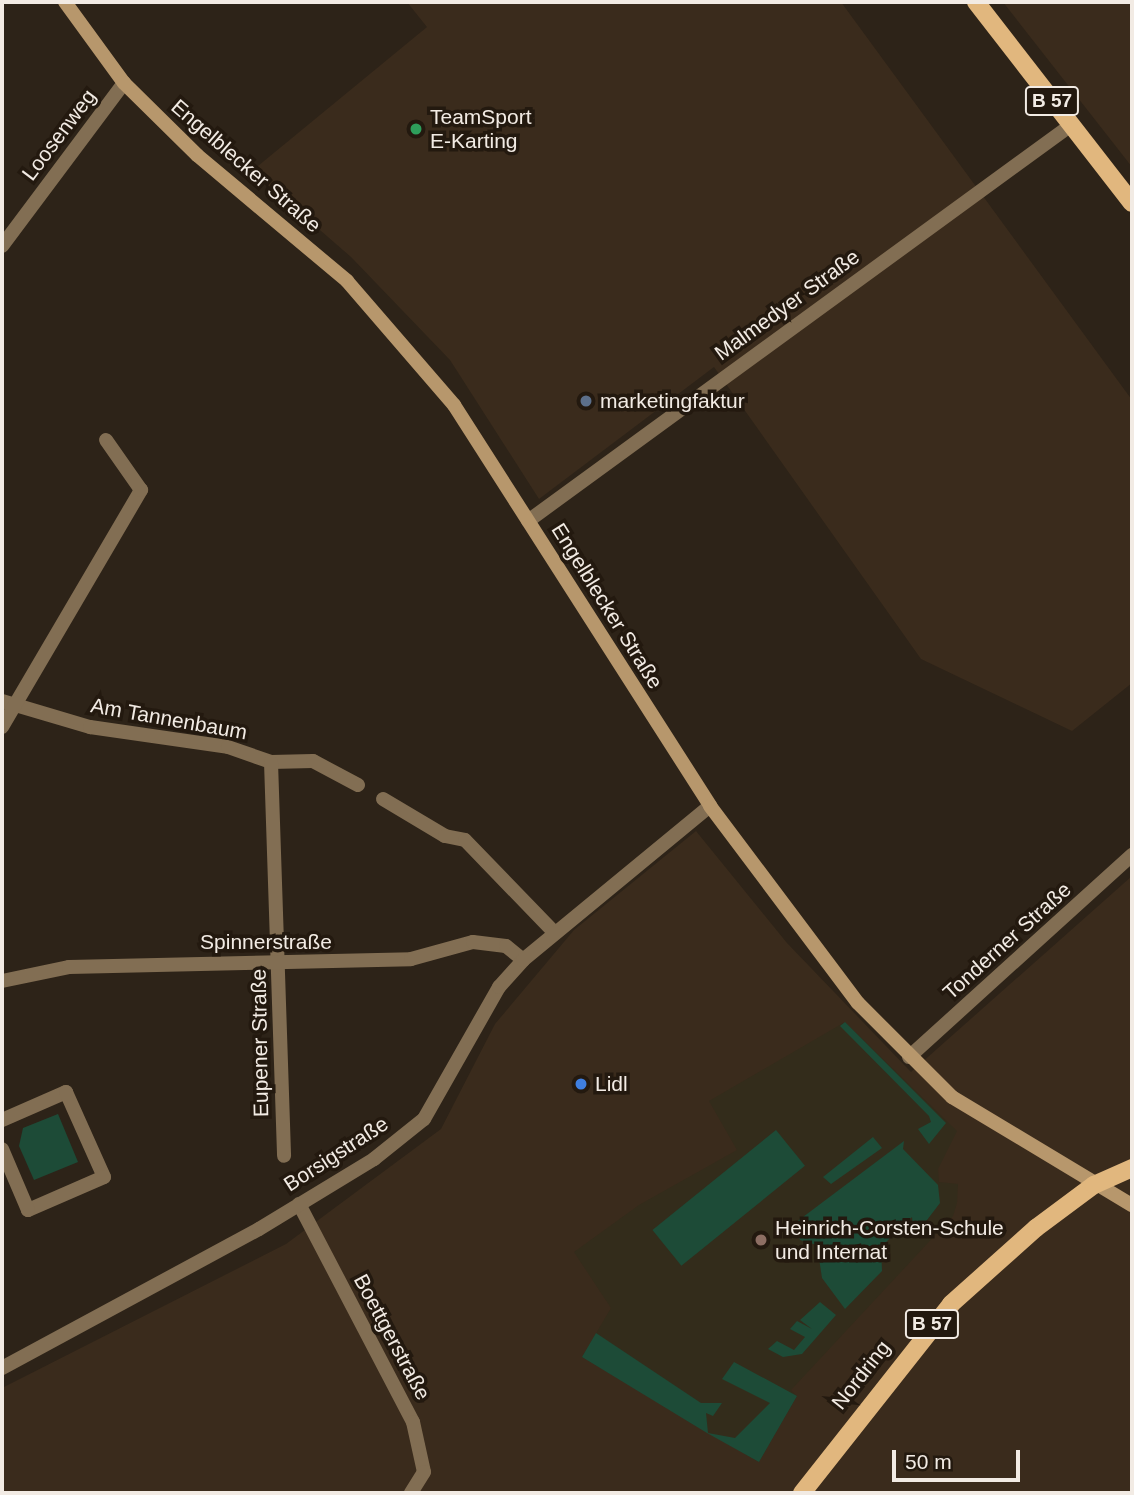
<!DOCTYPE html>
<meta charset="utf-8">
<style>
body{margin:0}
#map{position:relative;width:1134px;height:1495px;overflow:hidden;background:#2d2318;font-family:Helvetica,sans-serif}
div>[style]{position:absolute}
.built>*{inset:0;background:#3a2b1c}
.education>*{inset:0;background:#332c1b}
.green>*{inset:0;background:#1d4b37;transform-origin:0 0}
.street>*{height:14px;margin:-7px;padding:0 7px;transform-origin:7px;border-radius:7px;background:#826e53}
.secondary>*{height:14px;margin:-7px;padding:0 7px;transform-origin:7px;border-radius:7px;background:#b7976c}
.primary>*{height:18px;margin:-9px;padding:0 9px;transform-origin:9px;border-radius:9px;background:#e1b77e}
.dots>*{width:19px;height:19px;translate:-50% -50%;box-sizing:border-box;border:4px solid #23190f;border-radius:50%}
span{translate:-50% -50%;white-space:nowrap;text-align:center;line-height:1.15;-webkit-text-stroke:7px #23190f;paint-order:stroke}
.shield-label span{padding:2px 5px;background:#23190f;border:2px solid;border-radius:5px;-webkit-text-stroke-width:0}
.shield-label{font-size:19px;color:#f2ebe4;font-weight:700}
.poi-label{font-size:21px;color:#f2ebe4}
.left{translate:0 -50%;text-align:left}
.street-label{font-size:21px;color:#f2ebe4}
.frame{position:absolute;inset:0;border:4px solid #f2ebe4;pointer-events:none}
.scale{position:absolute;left:892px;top:1450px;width:128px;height:32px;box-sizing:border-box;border:4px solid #f2ebe4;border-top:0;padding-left:9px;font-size:21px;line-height:24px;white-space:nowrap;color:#f2ebe4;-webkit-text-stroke:5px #23190f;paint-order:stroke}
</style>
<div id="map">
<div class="built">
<i style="clip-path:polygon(407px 2px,841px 2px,1132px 400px,1132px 683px,1072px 731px,921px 659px,714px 367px,539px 499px,450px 360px,351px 257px,252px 171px,427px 27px)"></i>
<i style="clip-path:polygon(1003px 2px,1132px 2px,1132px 167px)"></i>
<i style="clip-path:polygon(696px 831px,787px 943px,911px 1072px,1132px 876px,1132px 1493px,2px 1493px,2px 1388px,286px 1244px,441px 1129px,495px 1024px,574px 930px)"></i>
</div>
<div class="education">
<i style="clip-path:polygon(845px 1022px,957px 1131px,938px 1169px,939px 1182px,958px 1184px,957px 1203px,953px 1216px,791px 1390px,797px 1396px,759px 1462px,582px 1357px,611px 1308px,574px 1252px,639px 1205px,737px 1150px,709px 1101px)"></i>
</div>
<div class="green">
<i style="clip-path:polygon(845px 1022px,946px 1123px,929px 1144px,918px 1129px,931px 1122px,929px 1116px,840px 1026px)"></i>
<i style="clip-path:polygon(58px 1114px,78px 1162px,34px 1180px,19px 1146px,23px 1128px)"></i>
<i style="left:776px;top:1130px;width:46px;height:159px;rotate:51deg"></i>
<i style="clip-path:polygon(873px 1137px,882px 1148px,831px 1184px,823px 1177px)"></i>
<i style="clip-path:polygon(904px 1141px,903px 1149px,938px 1185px,940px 1203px,914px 1237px,912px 1217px,881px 1247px,882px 1271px,845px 1309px,822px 1278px,817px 1245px,800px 1240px,795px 1223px)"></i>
<i style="clip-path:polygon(820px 1302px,836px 1315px,802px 1354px,783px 1357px,768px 1349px,777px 1341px,794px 1350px,805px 1337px,790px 1329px,797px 1321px,812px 1329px,800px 1320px)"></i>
<i style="clip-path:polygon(596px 1333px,701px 1403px,722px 1403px,713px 1416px,706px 1413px,708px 1433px,735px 1438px,770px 1403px,722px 1379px,734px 1362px,797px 1396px,759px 1462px,707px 1433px,582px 1357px)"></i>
</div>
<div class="street">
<i style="left:2px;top:246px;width:204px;rotate:-53.2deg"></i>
<i style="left:528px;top:521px;width:672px;rotate:-36.1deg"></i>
<i style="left:2px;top:701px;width:92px;rotate:16.5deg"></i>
<i style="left:90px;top:727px;width:139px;rotate:8.2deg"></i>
<i style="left:228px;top:747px;width:46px;rotate:19.2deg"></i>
<i style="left:271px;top:762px;width:42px;rotate:-1.4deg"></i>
<i style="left:313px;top:761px;width:51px;rotate:28.1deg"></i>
<i style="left:2px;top:727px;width:275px;rotate:-59.6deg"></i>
<i style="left:141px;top:490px;width:61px;rotate:-125deg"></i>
<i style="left:271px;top:762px;width:394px;rotate:88.1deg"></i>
<i style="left:383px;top:799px;width:72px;rotate:30.8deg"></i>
<i style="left:445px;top:836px;width:20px;rotate:11deg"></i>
<i style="left:465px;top:840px;width:125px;rotate:46deg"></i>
<i style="left:2px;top:981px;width:68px;rotate:-11.8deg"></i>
<i style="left:69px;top:967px;width:342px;rotate:-1.3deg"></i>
<i style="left:411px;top:959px;width:64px;rotate:-15.3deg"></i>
<i style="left:473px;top:942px;width:33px;rotate:7deg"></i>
<i style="left:506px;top:946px;width:22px;rotate:39deg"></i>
<i style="left:909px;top:1057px;width:301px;rotate:-42.2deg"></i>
<i style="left:2px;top:1120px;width:70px;rotate:-23.6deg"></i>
<i style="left:66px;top:1092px;width:93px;rotate:65.9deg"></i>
<i style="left:104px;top:1177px;width:83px;rotate:156.5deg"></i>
<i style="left:28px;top:1210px;width:66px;rotate:-113.1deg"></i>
<i style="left:299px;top:1204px;width:246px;rotate:62.4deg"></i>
<i style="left:413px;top:1422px;width:51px;rotate:77.6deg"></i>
<i style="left:424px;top:1472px;width:25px;rotate:122deg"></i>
<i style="left:2px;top:1368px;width:292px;rotate:-28.4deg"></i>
<i style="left:259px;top:1229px;width:135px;rotate:-31.3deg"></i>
<i style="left:374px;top:1159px;width:64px;rotate:-38.7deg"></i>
<i style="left:424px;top:1119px;width:152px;rotate:-60.4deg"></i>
<i style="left:499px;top:987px;width:36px;rotate:-48deg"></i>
<i style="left:523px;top:960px;width:242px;rotate:-39.5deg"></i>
</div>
<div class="secondary">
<i style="left:65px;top:2px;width:100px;rotate:53.9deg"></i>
<i style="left:124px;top:83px;width:103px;rotate:44.6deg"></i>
<i style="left:197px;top:155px;width:196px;rotate:40deg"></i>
<i style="left:347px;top:281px;width:164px;rotate:49.2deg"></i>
<i style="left:454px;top:405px;width:476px;rotate:57.4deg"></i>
<i style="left:710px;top:806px;width:246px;rotate:53.1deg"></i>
<i style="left:858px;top:1003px;width:133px;rotate:45deg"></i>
<i style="left:952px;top:1097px;width:210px;rotate:31deg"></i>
</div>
<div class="primary">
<i style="left:976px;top:2px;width:254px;rotate:52.2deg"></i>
<i style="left:802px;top:1493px;width:241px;rotate:-51.7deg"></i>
<i style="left:951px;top:1304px;width:114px;rotate:-41.8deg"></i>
<i style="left:1036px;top:1228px;width:72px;rotate:-36.6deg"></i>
<i style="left:1094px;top:1185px;width:42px;rotate:-24.1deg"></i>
</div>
<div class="dots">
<i style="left:416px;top:129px;background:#2e9e5b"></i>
<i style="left:586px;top:401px;background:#5c6f8a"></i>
<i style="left:581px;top:1084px;background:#3f7fe0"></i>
<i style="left:761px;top:1240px;background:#8d6e63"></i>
</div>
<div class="shield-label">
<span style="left:1052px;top:101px">B 57</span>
<span style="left:932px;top:1324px">B 57</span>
</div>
<div class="poi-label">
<span class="left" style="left:430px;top:129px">TeamSport<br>E-Karting</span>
<span class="left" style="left:600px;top:401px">marketingfaktur</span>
<span class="left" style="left:595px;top:1084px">Lidl</span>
<span class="left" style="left:775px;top:1240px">Heinrich-Corsten-Schule<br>und Internat</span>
</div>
<div class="street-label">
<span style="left:59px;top:135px;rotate:-53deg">Loosenweg</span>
<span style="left:246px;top:166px;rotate:41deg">Engelblecker Straße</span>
<span style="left:787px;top:305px;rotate:-36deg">Malmedyer Straße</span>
<span style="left:607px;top:606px;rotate:58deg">Engelblecker Straße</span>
<span style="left:169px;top:719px;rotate:10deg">Am Tannenbaum</span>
<span style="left:1007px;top:941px;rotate:-42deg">Tonderner Straße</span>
<span style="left:266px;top:942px">Spinnerstraße</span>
<span style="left:260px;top:1043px;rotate:-91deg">Eupener Straße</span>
<span style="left:336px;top:1154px;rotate:-33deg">Borsigstraße</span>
<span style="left:392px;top:1337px;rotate:62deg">Boettgerstraße</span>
<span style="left:861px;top:1375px;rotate:-52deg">Nordring</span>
</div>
<div class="frame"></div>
<div class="scale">50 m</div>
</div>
